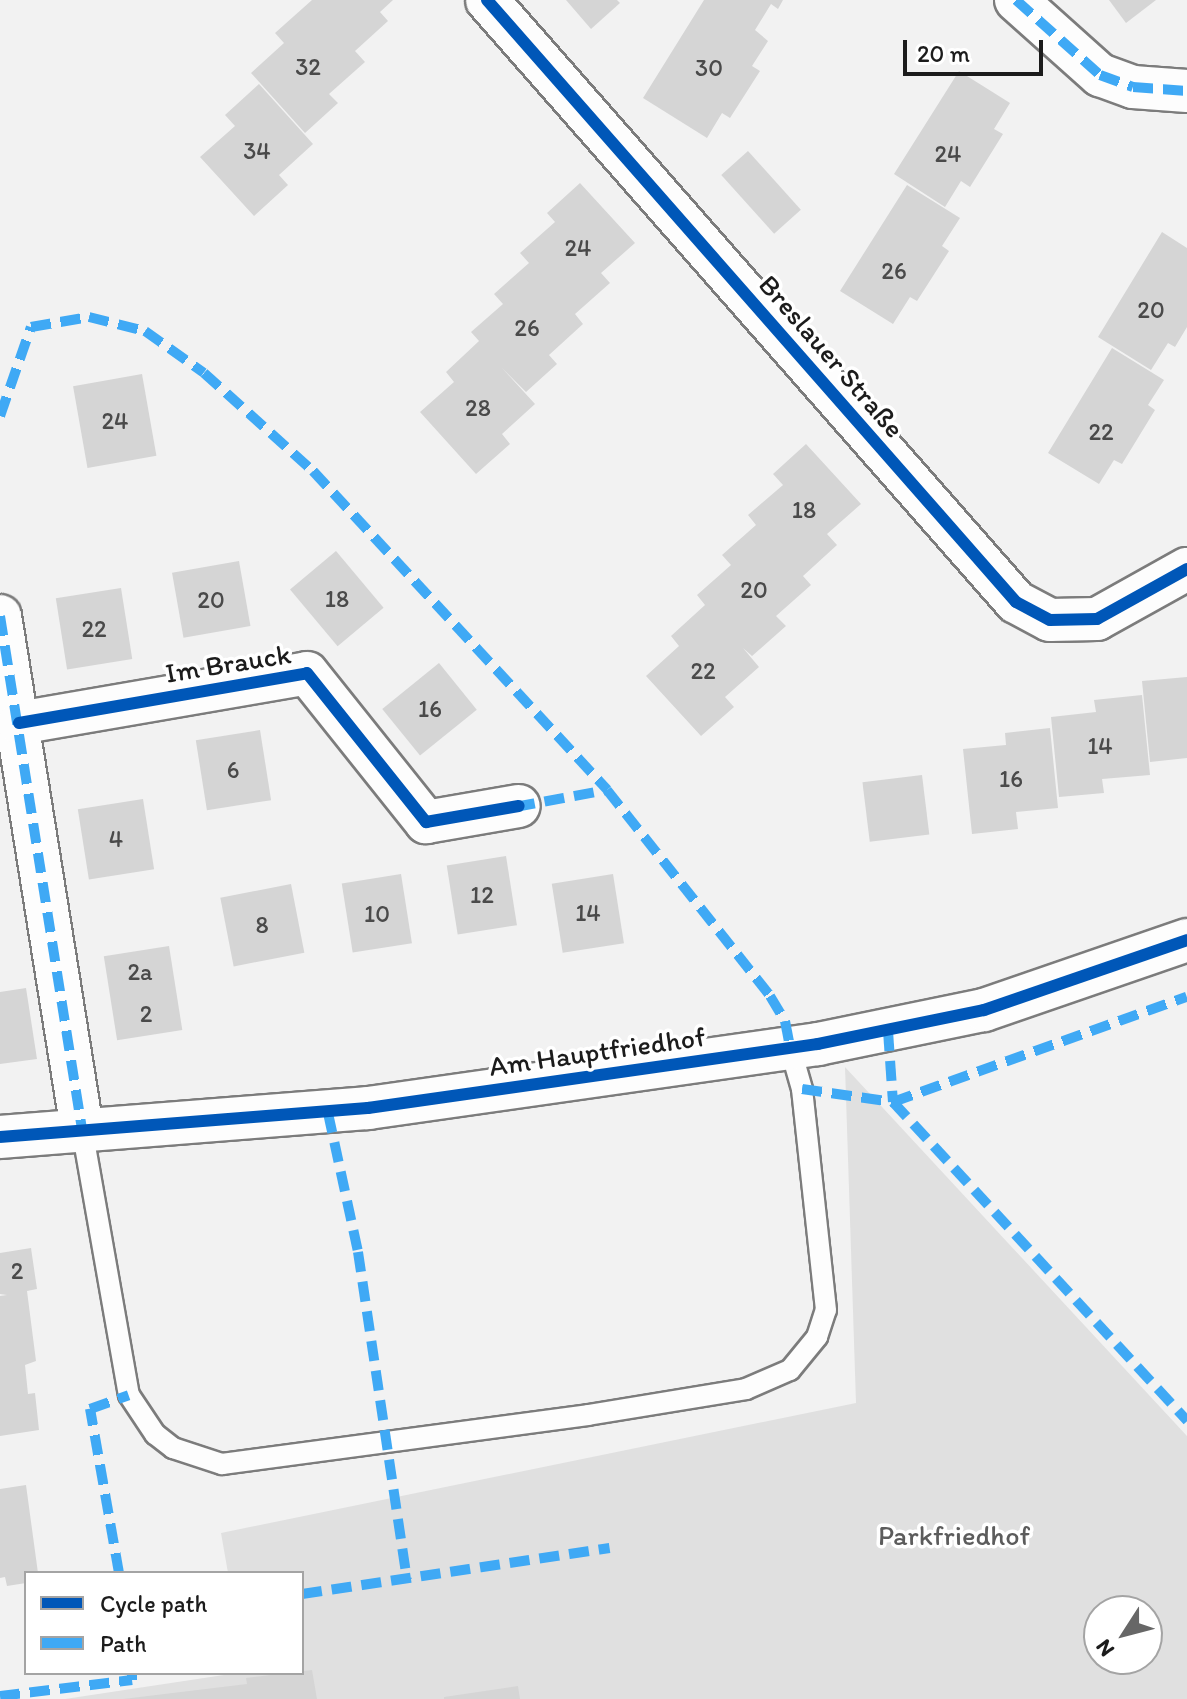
<!DOCTYPE html>
<meta charset="utf-8">
<style>
body{margin:0}
#map{position:relative;width:1187px;height:1699px;overflow:hidden;background:#f2f2f2;font-family:Itim,sans-serif}
div>[style]{position:absolute}
.green>*{inset:0;background:#e0e0e0}
.building>*{inset:0;background:#d5d5d5;transform-origin:0 0}
.roads{filter:drop-shadow(2px 0 #7c7c7c) drop-shadow(-2px 0 #7c7c7c) drop-shadow(0 2px #7c7c7c) drop-shadow(0 -2px #7c7c7c)}
.service>*{height:20px;margin:-10px;padding:0 10px;transform-origin:10px;border-radius:10px;background:#fdfdfd}
.minor>*{height:42px;margin:-21px;padding:0 21px;transform-origin:21px;border-radius:21px;background:#fdfdfd}
.quiet>*{height:10px;margin-top:-5px;transform-origin:0;background:repeating-linear-gradient(90deg,#3fa9f5 0 20px,transparent 0 30px)}
.cycleway>*{height:12px;margin:-6px;padding:0 6px;transform-origin:6px;border-radius:6px;background:#0057b8}
span{translate:-50% -50%;white-space:nowrap;text-align:center;line-height:1.15;-webkit-text-stroke:7px #fff;paint-order:stroke}
.number-label{font-size:24px;color:#4a4a4a}
.number-label span{-webkit-text-stroke-width:0}
.street-label{font-size:28px;color:#1c1c1c}
.park-label{font-size:28px;color:#5c5c5c}
.legend{position:absolute;left:24px;top:1571px;width:280px;height:104px;box-sizing:border-box;background:#fff;border:2px solid #a4a4a4;margin:0;padding:10px 14px;list-style:none;font-size:24px;color:#1c1c1c}
.legend li{display:flex;align-items:center;gap:16px;height:40px}
.legend b{width:40px;border:2px solid #a4a4a4}
.north{position:absolute;left:1083px;top:1595px;width:80px;height:80px;box-sizing:border-box;background:#fff;border:2px solid #a4a4a4;border-radius:50%;rotate:234deg;font-size:22px;font-weight:700;line-height:32px;text-align:center;color:#1c1c1c}
.north::after{content:'';display:block;margin:auto;width:28px;height:36px;background:#676767;clip-path:polygon(50% 0,100% 100%,50% 72%,0 100%)}
.scale{position:absolute;left:903px;top:40px;width:140px;height:36px;box-sizing:border-box;border:4px solid #1c1c1c;border-top:0;padding-left:10px;font-size:24px;line-height:28px;white-space:nowrap;color:#1c1c1c;-webkit-text-stroke:6px #fff;paint-order:stroke}
</style>
<div id="map">
<div class="green">
<i style="clip-path:polygon(evenodd,845px 1067px,1187px 1436px,1187px 1699px,65px 1699px,237px 1673px,302px 1673px,302px 1573px,228px 1573px,221px 1533px,856px 1403px,845px 1067px,1099px 1611px,1147px 1611px,1147px 1659px,1099px 1659px,1099px 1611px)"></i>
</div>
<div class="building">
<i style="clip-path:polygon(312px 0,393px 0,380px 12px,388px 21px,355px 51px,365px 62px,329px 94px,338px 103px,305px 133px,251px 73px,284px 43px,275px 33px)"></i>
<i style="clip-path:polygon(566px 0,617px 0,620px 3px,591px 29px)"></i>
<i style="clip-path:polygon(704px 0,783px 0,778px 9px,771px 4px,755px 30px,768px 41px,752px 66px,760px 71px,730px 118px,722px 113px,707px 138px,643px 98px)"></i>
<i style="clip-path:polygon(1109px 0,1156px 0,1126px 23px)"></i>
<i style="clip-path:polygon(959px 71px,1010px 103px,994px 129px,1003px 134px,970px 187px,961px 181px,945px 207px,894px 174px)"></i>
<i style="clip-path:polygon(259px 84px,313px 144px,279px 175px,288px 185px,254px 216px,200px 157px,235px 126px,225px 115px)"></i>
<i style="left:748px;top:151px;width:79px;height:36px;rotate:48deg"></i>
<i style="clip-path:polygon(580px 183px,635px 243px,601px 273px,610px 283px,575px 314px,583px 324px,549px 355px,557px 364px,526px 392px,502px 368px,535px 404px,502px 434px,510px 444px,476px 474px,420px 412px,454px 382px,446px 372px,479px 341px,471px 332px,503px 304px,494px 294px,529px 263px,520px 253px,555px 222px,547px 213px)"></i>
<i style="clip-path:polygon(907px 185px,960px 218px,942px 246px,949px 251px,917px 301px,910px 297px,893px 324px,840px 291px)"></i>
<i style="clip-path:polygon(1162px 232px,1187px 248px,1187px 327px,1175px 347px,1168px 343px,1151px 370px,1098px 337px)"></i>
<i style="clip-path:polygon(1112px 348px,1164px 380px,1148px 405px,1155px 410px,1122px 464px,1114px 460px,1099px 484px,1048px 453px)"></i>
<i style="left:142px;top:374px;width:83px;height:70px;rotate:80deg"></i>
<i style="clip-path:polygon(806px 444px,861px 504px,827px 534px,837px 545px,803px 576px,811px 585px,776px 616px,786px 626px,752px 656px,743px 648px,759px 667px,725px 697px,734px 707px,701px 736px,646px 676px,679px 646px,671px 636px,705px 605px,697px 595px,731px 565px,722px 555px,756px 525px,748px 515px,783px 485px,773px 474px)"></i>
<i style="left:336px;top:551px;width:74px;height:60px;rotate:50deg"></i>
<i style="left:239px;top:561px;width:66px;height:68px;rotate:80deg"></i>
<i style="left:121px;top:588px;width:72px;height:66px;rotate:81deg"></i>
<i style="left:439px;top:663px;width:60px;height:73px;rotate:51deg"></i>
<i style="clip-path:polygon(1187px 677px,1187px 758px,1150px 762px,1142px 681px)"></i>
<i style="clip-path:polygon(1142px 695px,1150px 775px,1102px 779px,1104px 793px,1059px 797px,1051px 717px,1096px 712px,1094px 700px)"></i>
<i style="clip-path:polygon(1050px 728px,1058px 808px,1016px 812px,1018px 829px,972px 834px,963px 749px,1006px 745px,1005px 733px)"></i>
<i style="left:260px;top:730px;width:71px;height:65px;rotate:81deg"></i>
<i style="left:922px;top:775px;width:60px;height:60px;rotate:83deg"></i>
<i style="left:143px;top:799px;width:71px;height:66px;rotate:81deg"></i>
<i style="left:506px;top:856px;width:70px;height:60px;rotate:81deg"></i>
<i style="left:401px;top:874px;width:70px;height:60px;rotate:81deg"></i>
<i style="left:613px;top:874px;width:70px;height:62px;rotate:81deg"></i>
<i style="left:291px;top:884px;width:70px;height:72px;rotate:79deg"></i>
<i style="left:169px;top:946px;width:85px;height:66px;rotate:81deg"></i>
<i style="clip-path:polygon(26px 988px,37px 1059px,0 1064px,0 992px)"></i>
<i style="clip-path:polygon(31px 1248px,37px 1289px,27px 1291px,36px 1361px,25px 1365px,28px 1394px,35px 1393px,39px 1430px,0 1436px,0 1296px,7px 1295px,0 1294px,0 1253px)"></i>
<i style="clip-path:polygon(26px 1485px,38px 1573px,26px 1573px,26px 1583px,7px 1586px,5px 1577px,0 1578px,0 1489px)"></i>
<i style="clip-path:polygon(312px 1670px,317px 1699px,123px 1699px,247px 1684px,246px 1678px)"></i>
<i style="clip-path:polygon(518px 1686px,520px 1699px,444px 1699px,444px 1697px)"></i>
</div>
<div class="roads">
<div class="service">
<i style="left:82px;top:1129px;width:270px;rotate:80deg"></i>
<i style="left:129px;top:1395px;width:47px;rotate:56.3deg"></i>
<i style="left:155px;top:1434px;width:23px;rotate:38deg"></i>
<i style="left:173px;top:1448px;width:52px;rotate:18.1deg"></i>
<i style="left:222px;top:1464px;width:369px;rotate:-7.6deg"></i>
<i style="left:588px;top:1415px;width:160px;rotate:-9.3deg"></i>
<i style="left:746px;top:1389px;width:48px;rotate:-23.4deg"></i>
<i style="left:790px;top:1370px;width:43px;rotate:-50.7deg"></i>
<i style="left:817px;top:1337px;width:28px;rotate:-72deg"></i>
<i style="left:826px;top:1310px;width:222px;rotate:-96.2deg"></i>
<i style="left:802px;top:1089px;width:44px;rotate:-105.9deg"></i>
</div>
<div class="minor">
<i style="left:487px;top:0;width:801px;rotate:48.69deg"></i>
<i style="left:1016px;top:602px;width:38px;rotate:28deg"></i>
<i style="left:1050px;top:620px;width:47px;rotate:-1.2deg"></i>
<i style="left:1097px;top:619px;width:103px;rotate:-29.1deg"></i>
<i style="left:1016px;top:0;width:113px;rotate:41.8deg"></i>
<i style="left:1100px;top:75px;width:35px;rotate:20deg"></i>
<i style="left:1133px;top:87px;width:54px;rotate:4.2deg"></i>
<i style="left:0;top:616px;width:520px;rotate:80.92deg"></i>
<i style="left:19px;top:723px;width:292px;rotate:-9.8deg"></i>
<i style="left:307px;top:673px;width:191px;rotate:51.4deg"></i>
<i style="left:426px;top:822px;width:94px;rotate:-9.8deg"></i>
<i style="left:0;top:1137px;width:369px;rotate:-4.5deg"></i>
<i style="left:368px;top:1108px;width:455px;rotate:-8.1deg"></i>
<i style="left:818px;top:1044px;width:169px;rotate:-11.6deg"></i>
<i style="left:984px;top:1010px;width:215px;rotate:-19deg"></i>
</div>
</div>
<div class="quiet">
<i style="left:1016px;top:0;width:113px;rotate:41.8deg"></i>
<i style="left:1100px;top:75px;width:35px;rotate:20deg"></i>
<i style="left:1133px;top:87px;width:54px;rotate:4.2deg"></i>
<i style="left:0;top:416px;width:94px;rotate:-70.8deg"></i>
<i style="left:31px;top:327px;width:59px;rotate:-9.8deg"></i>
<i style="left:89px;top:317px;width:58px;rotate:14deg"></i>
<i style="left:145px;top:331px;width:72px;rotate:35.4deg"></i>
<i style="left:204px;top:373px;width:147px;rotate:42deg"></i>
<i style="left:313px;top:471px;width:434px;rotate:47.3deg"></i>
<i style="left:607px;top:790px;width:263px;rotate:51.6deg"></i>
<i style="left:770px;top:996px;width:29px;rotate:59deg"></i>
<i style="left:785px;top:1021px;width:26px;rotate:79deg"></i>
<i style="left:0;top:616px;width:520px;rotate:80.92deg"></i>
<i style="left:515px;top:807px;width:94px;rotate:-10.5deg"></i>
<i style="left:888px;top:1031px;width:71px;rotate:86deg"></i>
<i style="left:893px;top:1102px;width:434px;rotate:47.3deg"></i>
<i style="left:802px;top:1089px;width:92px;rotate:8.1deg"></i>
<i style="left:893px;top:1102px;width:312px;rotate:-19.7deg"></i>
<i style="left:328px;top:1113px;width:142px;rotate:77.8deg"></i>
<i style="left:358px;top:1252px;width:331px;rotate:81.5deg"></i>
<i style="left:119px;top:1573px;width:167px;rotate:-100deg"></i>
<i style="left:90px;top:1409px;width:41px;rotate:-19.7deg"></i>
<i style="left:302px;top:1594px;width:311px;rotate:-8.5deg"></i>
<i style="left:0;top:1696px;width:133px;rotate:-6.9deg"></i>
<i style="left:132px;top:1680px;width:7px;rotate:-90deg"></i>
</div>
<div class="cycleway">
<i style="left:487px;top:0;width:801px;rotate:48.69deg"></i>
<i style="left:1016px;top:602px;width:38px;rotate:28deg"></i>
<i style="left:1050px;top:620px;width:47px;rotate:-1.2deg"></i>
<i style="left:1097px;top:619px;width:103px;rotate:-29.1deg"></i>
<i style="left:19px;top:723px;width:292px;rotate:-9.8deg"></i>
<i style="left:307px;top:673px;width:191px;rotate:51.4deg"></i>
<i style="left:426px;top:822px;width:94px;rotate:-9.8deg"></i>
<i style="left:0;top:1137px;width:369px;rotate:-4.5deg"></i>
<i style="left:368px;top:1108px;width:455px;rotate:-8.1deg"></i>
<i style="left:818px;top:1044px;width:169px;rotate:-11.6deg"></i>
<i style="left:984px;top:1010px;width:215px;rotate:-19deg"></i>
</div>
<div class="number-label">
<span style="left:308px;top:67px">32</span>
<span style="left:709px;top:68px">30</span>
<span style="left:257px;top:151px">34</span>
<span style="left:948px;top:154px">24</span>
<span style="left:578px;top:248px">24</span>
<span style="left:894px;top:271px">26</span>
<span style="left:1151px;top:310px">20</span>
<span style="left:527px;top:328px">26</span>
<span style="left:478px;top:408px">28</span>
<span style="left:115px;top:421px">24</span>
<span style="left:1101px;top:432px">22</span>
<span style="left:804px;top:510px">18</span>
<span style="left:754px;top:590px">20</span>
<span style="left:337px;top:599px">18</span>
<span style="left:211px;top:600px">20</span>
<span style="left:94px;top:629px">22</span>
<span style="left:703px;top:671px">22</span>
<span style="left:430px;top:709px">16</span>
<span style="left:1100px;top:746px">14</span>
<span style="left:233px;top:770px">6</span>
<span style="left:1011px;top:779px">16</span>
<span style="left:116px;top:839px">4</span>
<span style="left:482px;top:895px">12</span>
<span style="left:588px;top:913px">14</span>
<span style="left:377px;top:914px">10</span>
<span style="left:262px;top:925px">8</span>
<span style="left:140px;top:972px">2a</span>
<span style="left:146px;top:1014px">2</span>
<span style="left:17px;top:1271px">2</span>
</div>
<div class="street-label">
<span style="left:832px;top:356px;rotate:49deg">Breslauer Straße</span>
<span style="left:228px;top:663px;rotate:-9deg">Im Brauck</span>
<span style="left:597px;top:1051px;rotate:-8deg">Am Hauptfriedhof</span>
</div>
<div class="park-label">
<span style="left:954px;top:1535px">Parkfriedhof</span>
</div>
<ul class="legend">
<li><b style="height:10px;background:#0057b8"></b>Cycle path</li>
<li><b style="height:10px;background:#3fa9f5"></b>Path</li>
</ul>
<div class="north">N</div>
<div class="scale">20 m</div>
</div>
